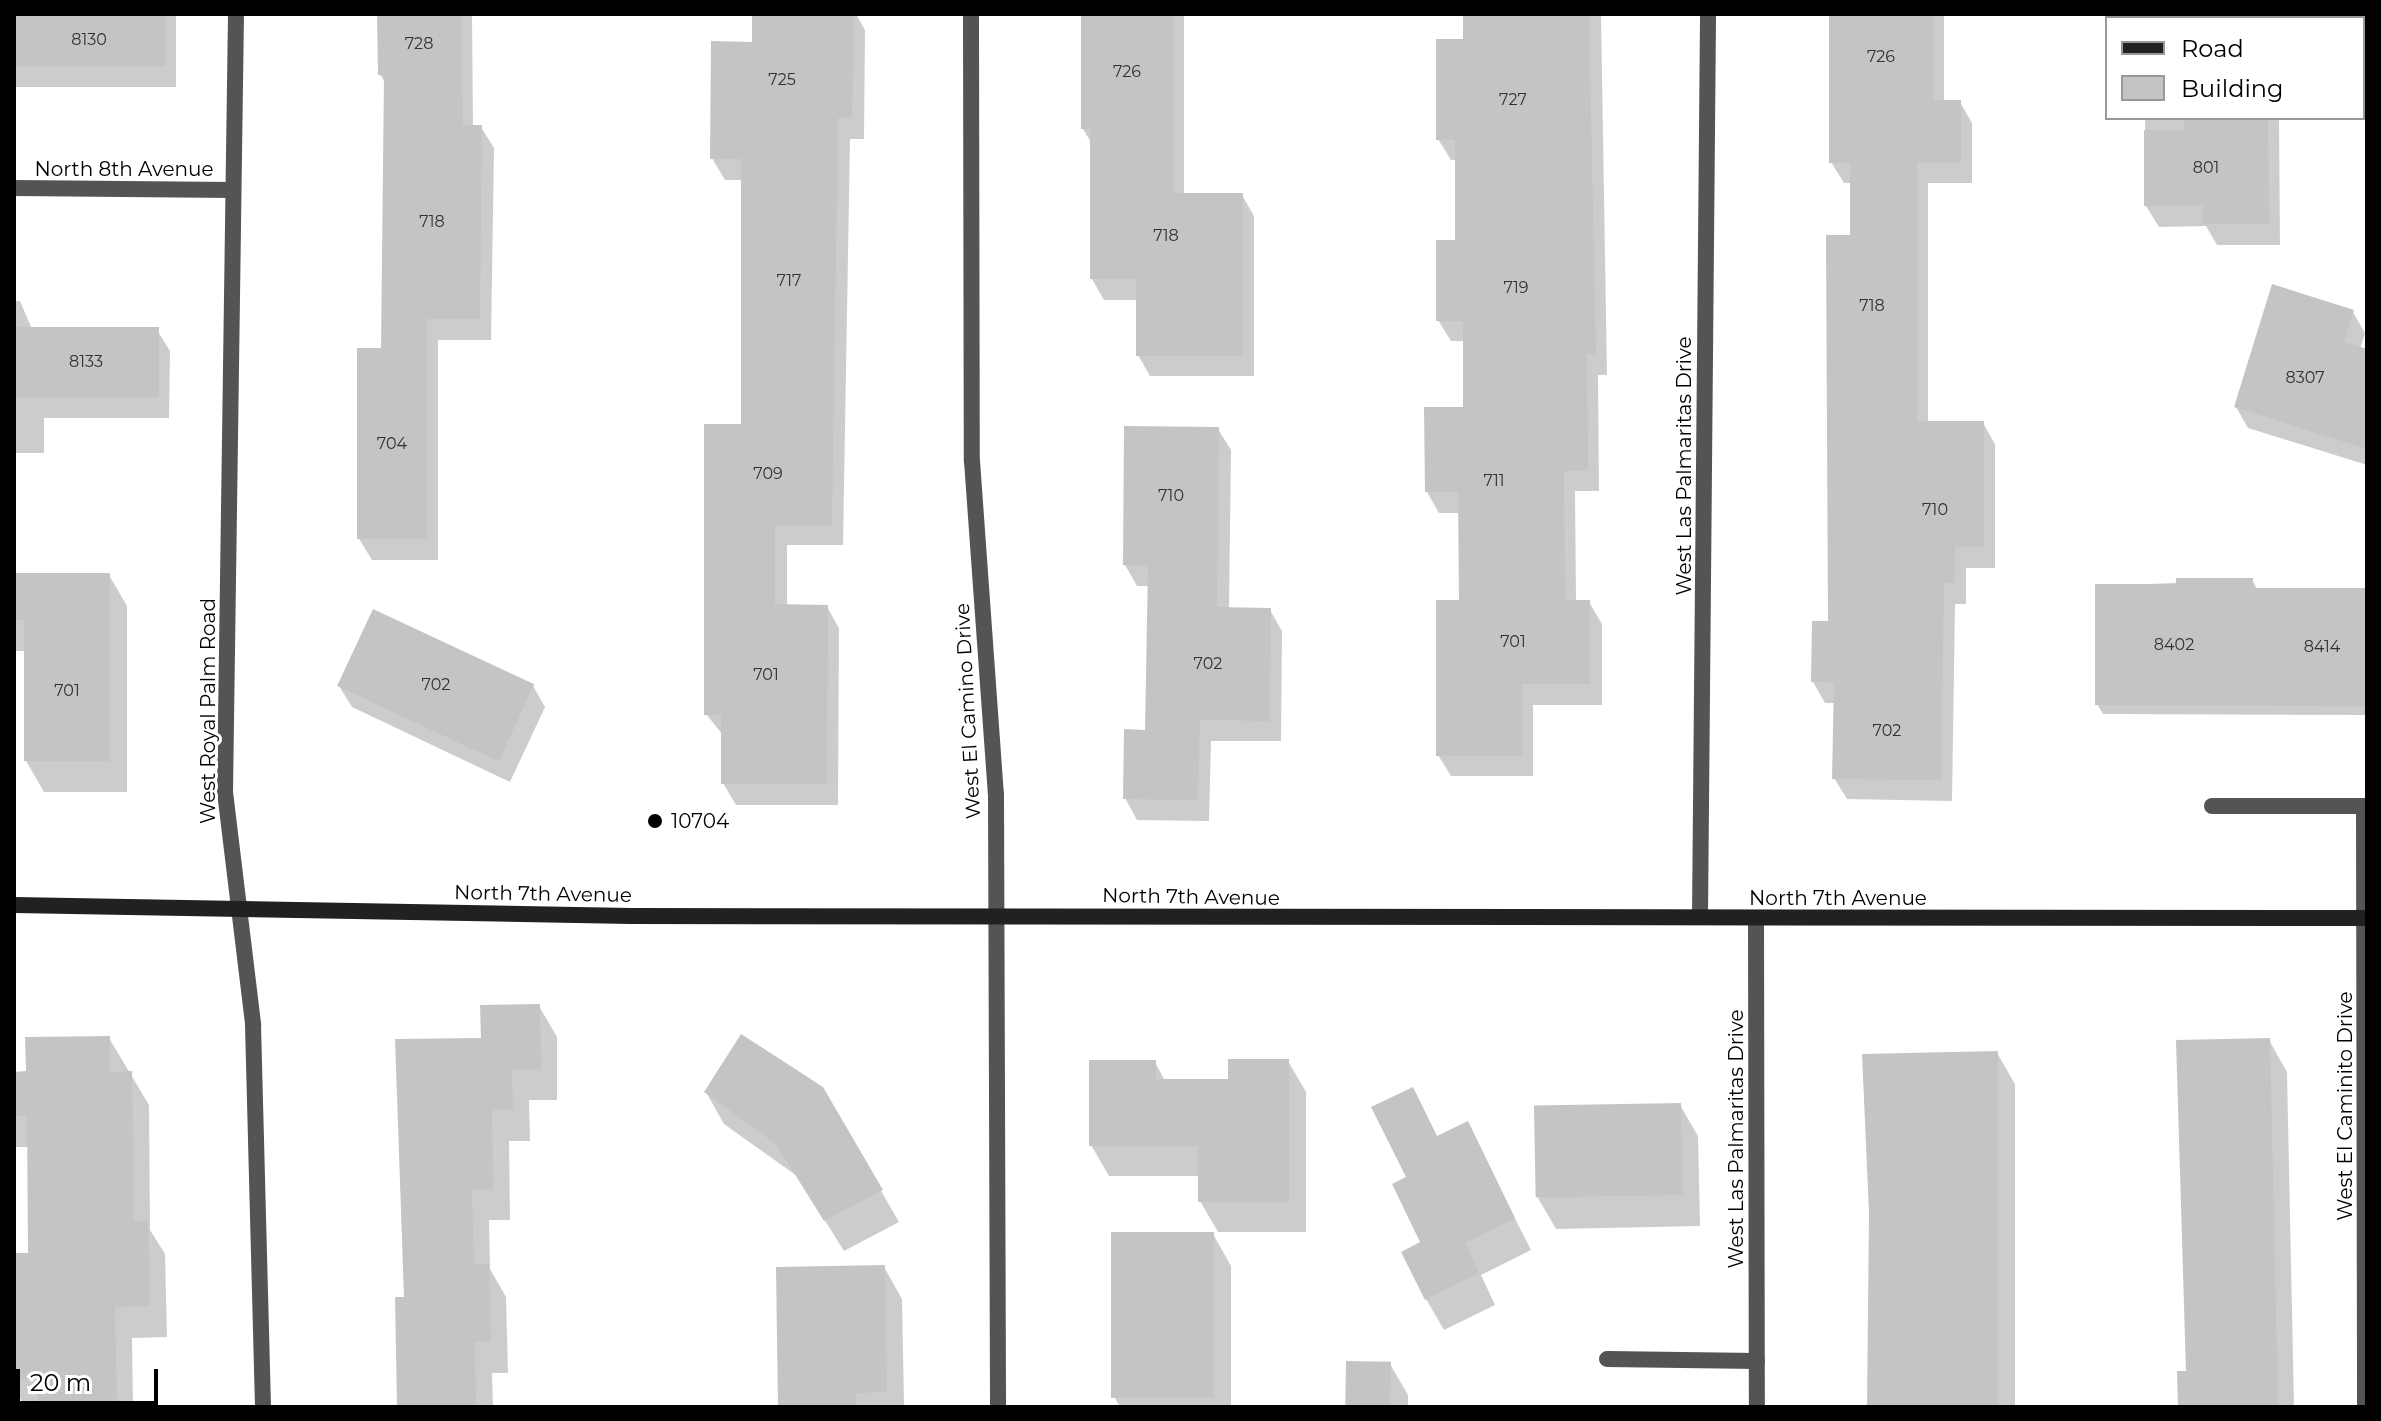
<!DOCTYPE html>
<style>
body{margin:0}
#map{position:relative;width:2381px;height:1421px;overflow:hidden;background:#fff;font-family:Montserrat,sans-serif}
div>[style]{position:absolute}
.shadow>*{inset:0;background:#0003;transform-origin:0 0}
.building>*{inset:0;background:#c4c4c4;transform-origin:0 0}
.street>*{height:16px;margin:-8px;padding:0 8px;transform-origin:8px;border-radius:8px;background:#545454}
.secondary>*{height:16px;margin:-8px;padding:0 8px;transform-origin:8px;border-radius:8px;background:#212121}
.dots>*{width:22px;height:22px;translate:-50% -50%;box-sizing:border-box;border:4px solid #fff;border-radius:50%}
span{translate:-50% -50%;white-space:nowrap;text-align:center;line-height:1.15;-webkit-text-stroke:6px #fff;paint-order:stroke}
.number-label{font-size:16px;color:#313131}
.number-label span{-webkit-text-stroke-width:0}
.street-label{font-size:20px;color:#000}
.poi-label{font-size:20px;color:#000}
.left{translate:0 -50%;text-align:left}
.frame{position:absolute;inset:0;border:16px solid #000;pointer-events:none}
.legend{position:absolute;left:2105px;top:16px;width:260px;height:104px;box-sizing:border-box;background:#fff;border:2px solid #999;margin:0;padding:10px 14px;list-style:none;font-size:24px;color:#000}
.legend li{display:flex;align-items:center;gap:16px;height:40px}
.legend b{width:40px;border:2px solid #999}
.scale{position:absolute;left:16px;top:1369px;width:142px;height:36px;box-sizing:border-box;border:4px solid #000;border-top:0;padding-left:10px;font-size:24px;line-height:28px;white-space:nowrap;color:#000;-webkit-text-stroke:6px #fff;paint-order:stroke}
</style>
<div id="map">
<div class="shadow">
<i style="left:14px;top:14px;width:162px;height:73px"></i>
<i style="clip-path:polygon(379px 14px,472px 14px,473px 127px,481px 127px,494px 148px,491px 340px,438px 340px,438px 560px,372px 560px,359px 539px,383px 350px,386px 84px,380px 74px)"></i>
<i style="clip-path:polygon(755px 14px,856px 14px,865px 30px,864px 139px,850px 139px,843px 545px,787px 545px,787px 606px,827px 607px,839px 628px,838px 805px,736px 805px,723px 783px,723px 735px,706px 714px,743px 426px,743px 180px,725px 180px,712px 158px,754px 44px)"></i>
<i style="clip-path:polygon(1083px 14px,1184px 14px,1184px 195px,1242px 195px,1254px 216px,1254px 376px,1150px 376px,1138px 355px,1138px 300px,1104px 300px,1092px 279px,1092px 144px,1083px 129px)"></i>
<i style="clip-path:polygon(1465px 14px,1601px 14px,1607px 375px,1598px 375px,1599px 491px,1575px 491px,1576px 602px,1589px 602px,1602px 624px,1602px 705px,1533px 705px,1533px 776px,1451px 776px,1438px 755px,1461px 602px,1461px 513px,1439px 513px,1427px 492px,1465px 409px,1465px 341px,1451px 341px,1438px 320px,1457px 242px,1457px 160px,1451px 160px,1438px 139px,1465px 41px)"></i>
<i style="clip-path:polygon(1831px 14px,1944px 14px,1944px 102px,1960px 102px,1972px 123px,1972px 183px,1928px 183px,1928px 423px,1983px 423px,1995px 444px,1995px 568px,1966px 568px,1966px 604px,1955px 604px,1952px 801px,1847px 799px,1834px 778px,1836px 703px,1825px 703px,1813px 682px,1830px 623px,1852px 237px,1852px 183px,1844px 183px,1831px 162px)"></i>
<i style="left:2223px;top:14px;width:55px;height:4px"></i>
<i style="clip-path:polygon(2145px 118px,2279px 118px,2280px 245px,2217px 245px,2206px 226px,2159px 227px,2146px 206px)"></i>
<i style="clip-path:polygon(14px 301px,20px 301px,32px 329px,157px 330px,170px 351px,169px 418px,44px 418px,44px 453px,14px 453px)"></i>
<i style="clip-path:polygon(2353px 312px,2365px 333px,2360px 349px,2367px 351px,2367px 465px,2248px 428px,2236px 407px)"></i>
<i style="clip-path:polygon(1218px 429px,1231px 450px,1229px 609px,1270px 610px,1282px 631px,1281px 741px,1211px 741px,1209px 821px,1137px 820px,1125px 798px,1147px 732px,1150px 586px,1137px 586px,1125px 565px)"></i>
<i style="clip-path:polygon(14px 575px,109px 575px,127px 606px,127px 792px,44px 792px,26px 761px,26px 651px,14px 651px)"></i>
<i style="clip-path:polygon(2252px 580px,2258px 590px,2367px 590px,2367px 715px,2103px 714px,2097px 704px,2097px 586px)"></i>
<i style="clip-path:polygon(339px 686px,533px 686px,545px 707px,510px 782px,352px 707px)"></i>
<i style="clip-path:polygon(539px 1006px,557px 1037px,557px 1100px,529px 1100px,530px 1141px,509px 1141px,510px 1220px,489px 1220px,490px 1269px,506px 1297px,508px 1373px,492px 1373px,493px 1407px,399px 1407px,406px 1299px,483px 1040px)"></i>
<i style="clip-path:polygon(109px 1038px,149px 1105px,150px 1230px,165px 1254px,167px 1337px,132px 1338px,133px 1407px,25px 1407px,14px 1387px,14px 1255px,30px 1255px,29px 1147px,14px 1147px,14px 1074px,28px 1073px)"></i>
<i style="clip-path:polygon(2269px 1040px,2287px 1072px,2294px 1407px,2180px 1407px)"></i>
<i style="clip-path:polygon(1997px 1053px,2015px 1084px,2015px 1407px,1869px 1407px)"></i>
<i style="clip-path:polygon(1288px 1061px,1306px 1092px,1306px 1232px,1218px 1232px,1200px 1201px,1200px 1176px,1109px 1176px,1091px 1145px,1155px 1062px,1165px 1081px,1230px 1081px)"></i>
<i style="clip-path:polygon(822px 1089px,899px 1222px,844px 1251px,797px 1176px,724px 1124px,706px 1092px)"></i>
<i style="clip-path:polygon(1412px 1090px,1438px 1138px,1467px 1124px,1531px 1250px,1481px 1275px,1495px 1305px,1444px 1330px,1426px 1299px,1422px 1243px,1408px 1178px)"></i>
<i style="clip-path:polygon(1680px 1105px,1698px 1136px,1700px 1226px,1556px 1229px,1538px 1198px)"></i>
<i style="clip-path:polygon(1213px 1234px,1231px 1266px,1231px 1407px,1120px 1407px,1115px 1398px)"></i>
<i style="clip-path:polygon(884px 1267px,902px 1299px,904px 1407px,780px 1407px)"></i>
<i style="clip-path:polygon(1390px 1364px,1408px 1395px,1408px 1407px,1347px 1407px)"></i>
</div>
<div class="building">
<i style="left:14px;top:14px;width:151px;height:52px"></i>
<i style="clip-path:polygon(377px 14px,461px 14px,463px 125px,482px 125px,480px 319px,427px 319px,427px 539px,357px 539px,357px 348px,381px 348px,384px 75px,378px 75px)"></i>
<i style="clip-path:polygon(752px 14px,854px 14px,852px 118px,838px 118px,832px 525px,775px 525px,775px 604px,828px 605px,827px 784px,721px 784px,721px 715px,704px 715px,704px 424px,741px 424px,741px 159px,710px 159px,711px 41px,752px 42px)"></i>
<i style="clip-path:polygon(1081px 14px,1173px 14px,1173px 193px,1243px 193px,1243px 356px,1136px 356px,1136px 279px,1090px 279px,1090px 129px,1081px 129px)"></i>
<i style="clip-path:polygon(1463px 14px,1589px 14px,1596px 354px,1587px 354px,1588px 470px,1564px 471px,1565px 600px,1590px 600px,1590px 684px,1522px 684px,1522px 756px,1436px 756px,1436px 600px,1459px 600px,1458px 492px,1425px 492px,1424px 407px,1463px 407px,1463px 321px,1436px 321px,1436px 240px,1455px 240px,1455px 140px,1436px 140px,1436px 39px,1463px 39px)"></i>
<i style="clip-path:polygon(1829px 14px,1933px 14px,1933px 100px,1961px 100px,1961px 163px,1917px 163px,1917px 421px,1984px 421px,1984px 547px,1955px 547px,1955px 583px,1944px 583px,1941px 780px,1832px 779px,1834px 682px,1811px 682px,1812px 621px,1828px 621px,1826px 235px,1850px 235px,1850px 163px,1829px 163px)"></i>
<i style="clip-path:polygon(2184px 118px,2268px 118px,2269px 224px,2203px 224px,2203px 205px,2144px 206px,2144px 130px,2184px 130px)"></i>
<i style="clip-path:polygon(2272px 284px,2354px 310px,2344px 342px,2367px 349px,2367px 449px,2234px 407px)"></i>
<i style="left:14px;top:327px;width:145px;height:70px"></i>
<i style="clip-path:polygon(1124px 426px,1219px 427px,1217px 607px,1271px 608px,1270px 721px,1200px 720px,1198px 800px,1123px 799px,1124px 729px,1145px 730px,1148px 566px,1123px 565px)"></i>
<i style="clip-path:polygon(14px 573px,110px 573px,110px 761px,24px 761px,24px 620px,14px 620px)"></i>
<i style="clip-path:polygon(2176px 578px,2253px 578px,2253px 588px,2367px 588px,2367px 706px,2095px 705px,2095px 584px,2176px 584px)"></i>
<i style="left:373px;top:609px;width:178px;height:85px;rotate:25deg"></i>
<i style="clip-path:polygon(540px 1004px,541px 1069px,512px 1069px,513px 1110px,492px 1110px,493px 1189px,472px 1189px,474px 1264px,489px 1264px,491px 1342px,475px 1342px,476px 1407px,397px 1407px,395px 1297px,404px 1297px,395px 1039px,481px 1038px,480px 1005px)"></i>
<i style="clip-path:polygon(741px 1034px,823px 1087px,883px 1190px,824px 1221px,776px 1144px,704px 1092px)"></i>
<i style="clip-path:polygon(110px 1036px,110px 1072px,132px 1071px,134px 1221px,148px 1221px,150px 1306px,115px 1307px,117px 1407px,38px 1407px,37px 1379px,14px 1379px,14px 1253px,28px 1253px,27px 1115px,14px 1116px,14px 1072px,26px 1071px,25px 1037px)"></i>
<i style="clip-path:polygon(2270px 1038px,2278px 1407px,2178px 1407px,2177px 1371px,2186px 1371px,2176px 1040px)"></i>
<i style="clip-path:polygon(1998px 1051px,1998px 1407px,1867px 1407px,1869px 1213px,1862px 1054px)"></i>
<i style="clip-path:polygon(1228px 1059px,1289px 1059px,1289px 1202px,1198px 1202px,1198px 1146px,1089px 1146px,1089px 1060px,1156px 1060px,1156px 1079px,1228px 1079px)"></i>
<i style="clip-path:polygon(1413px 1087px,1437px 1136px,1468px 1121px,1515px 1218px,1465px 1243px,1479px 1273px,1425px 1300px,1401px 1252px,1420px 1242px,1392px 1184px,1406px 1177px,1371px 1107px)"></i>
<i style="left:1681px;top:1103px;width:92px;height:147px;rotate:89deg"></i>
<i style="left:1111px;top:1232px;width:103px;height:166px"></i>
<i style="clip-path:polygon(885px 1265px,887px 1392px,856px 1393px,857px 1407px,778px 1407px,776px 1267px)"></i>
<i style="left:1346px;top:1361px;width:45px;height:46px;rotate:1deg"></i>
</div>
<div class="street">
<i style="left:236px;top:14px;width:778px;rotate:90.81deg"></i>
<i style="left:225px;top:792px;width:235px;rotate:83.1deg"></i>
<i style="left:253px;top:1025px;width:382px;rotate:88.5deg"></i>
<i style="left:971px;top:14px;width:447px;rotate:89.9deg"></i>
<i style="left:972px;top:461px;width:335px;rotate:85.9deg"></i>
<i style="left:996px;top:795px;width:612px;rotate:89.81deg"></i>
<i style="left:14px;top:188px;width:219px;rotate:0.5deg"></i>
<i style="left:2212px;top:806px;width:155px"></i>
<i style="left:2364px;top:806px;width:601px;rotate:89.9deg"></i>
<i style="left:1700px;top:917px;width:903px;rotate:-89.49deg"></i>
<i style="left:1756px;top:918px;width:489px;rotate:89.9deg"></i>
<i style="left:1607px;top:1359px;width:150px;rotate:0.8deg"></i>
</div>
<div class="secondary">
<i style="left:14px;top:905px;width:617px;rotate:1.02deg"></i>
<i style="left:631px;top:916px;width:1736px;rotate:0.07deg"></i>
</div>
<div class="dots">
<i style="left:655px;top:821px;background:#000"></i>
</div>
<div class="number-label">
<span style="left:89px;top:40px">8130</span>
<span style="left:419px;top:44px">728</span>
<span style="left:1881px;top:57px">726</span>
<span style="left:1127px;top:72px">726</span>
<span style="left:782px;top:80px">725</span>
<span style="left:1513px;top:100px">727</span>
<span style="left:2206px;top:168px">801</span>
<span style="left:432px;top:222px">718</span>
<span style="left:1166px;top:236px">718</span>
<span style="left:789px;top:281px">717</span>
<span style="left:1516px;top:288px">719</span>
<span style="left:1872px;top:306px">718</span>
<span style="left:86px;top:362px">8133</span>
<span style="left:2305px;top:378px">8307</span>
<span style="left:392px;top:444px">704</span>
<span style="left:768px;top:474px">709</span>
<span style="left:1494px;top:481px">711</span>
<span style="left:1171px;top:496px">710</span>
<span style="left:1935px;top:510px">710</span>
<span style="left:1513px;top:642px">701</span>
<span style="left:2174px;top:645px">8402</span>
<span style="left:2322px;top:647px">8414</span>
<span style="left:1208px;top:664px">702</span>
<span style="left:766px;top:675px">701</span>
<span style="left:436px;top:685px">702</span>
<span style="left:67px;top:691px">701</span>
<span style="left:1887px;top:731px">702</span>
</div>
<div class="street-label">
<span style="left:124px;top:169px">North 8th Avenue</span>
<span style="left:1684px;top:466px;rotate:-90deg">West Las Palmaritas Drive</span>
<span style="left:208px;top:711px;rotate:-90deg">West Royal Palm Road</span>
<span style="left:968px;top:711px;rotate:-93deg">West El Camino Drive</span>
<span style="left:543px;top:894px;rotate:1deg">North 7th Avenue</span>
<span style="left:1191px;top:897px;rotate:1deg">North 7th Avenue</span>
<span style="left:1838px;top:898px">North 7th Avenue</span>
<span style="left:2345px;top:1106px;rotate:-90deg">West El Caminito Drive</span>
<span style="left:1736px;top:1139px;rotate:-90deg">West Las Palmaritas Drive</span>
</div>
<div class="poi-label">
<span class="left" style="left:671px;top:821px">10704</span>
</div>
<div class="frame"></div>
<ul class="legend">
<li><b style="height:10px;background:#212121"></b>Road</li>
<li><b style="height:22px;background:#c4c4c4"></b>Building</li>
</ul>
<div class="scale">20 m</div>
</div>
